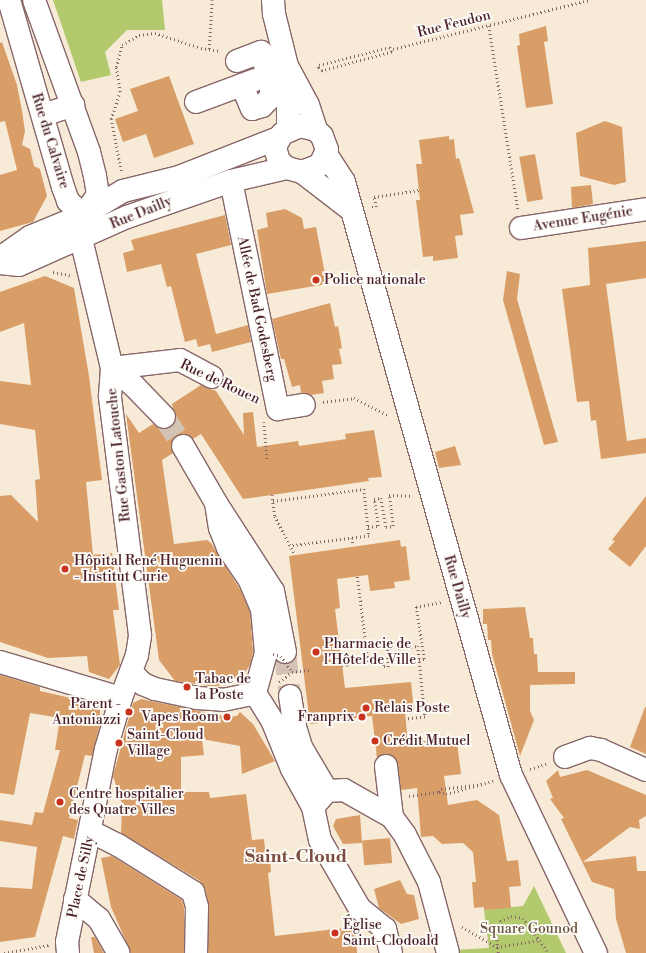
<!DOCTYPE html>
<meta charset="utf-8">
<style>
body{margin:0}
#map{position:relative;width:646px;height:953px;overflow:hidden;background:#f7ebd8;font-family:"Libre Bodoni",serif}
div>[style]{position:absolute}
.green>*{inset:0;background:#b2c96d}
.building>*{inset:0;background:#d99e67;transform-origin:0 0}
.minor-tunnel>*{height:22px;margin-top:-11px;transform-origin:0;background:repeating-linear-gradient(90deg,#d4c2b5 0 22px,transparent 0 33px)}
.path>*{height:2.5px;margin-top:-1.25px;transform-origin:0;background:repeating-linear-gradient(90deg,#876668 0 1px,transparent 0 4px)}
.roads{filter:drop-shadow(1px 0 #876668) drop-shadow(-1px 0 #876668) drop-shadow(0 1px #876668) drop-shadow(0 -1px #876668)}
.minor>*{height:22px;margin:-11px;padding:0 11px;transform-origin:11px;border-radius:11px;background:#fff}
.major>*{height:22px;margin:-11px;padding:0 11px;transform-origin:11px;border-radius:11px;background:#fff}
.path-bridge>*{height:2.5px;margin-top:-1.25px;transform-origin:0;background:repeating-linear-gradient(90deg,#876668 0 1px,transparent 0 4px)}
.dots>*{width:11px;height:11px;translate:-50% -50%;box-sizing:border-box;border:2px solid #fdfcf7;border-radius:50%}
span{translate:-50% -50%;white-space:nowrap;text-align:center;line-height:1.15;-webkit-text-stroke:3.5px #fdfcf7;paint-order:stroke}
.street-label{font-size:14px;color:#4a1f2b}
.poi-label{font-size:14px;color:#4a1f2b}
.left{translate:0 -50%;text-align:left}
.right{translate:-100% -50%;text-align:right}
.park-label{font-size:14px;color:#69523f}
.district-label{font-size:18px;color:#7c4b40;font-weight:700}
</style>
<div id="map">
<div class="green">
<i style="clip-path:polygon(53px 0,162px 0,165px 30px,127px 30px,105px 52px,111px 75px,81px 82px)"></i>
<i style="clip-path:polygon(534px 886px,566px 953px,456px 953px,455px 950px,489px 948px,484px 910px,523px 906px)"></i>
</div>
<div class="building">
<i style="clip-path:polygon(546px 26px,548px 41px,544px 42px,553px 104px,526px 108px,517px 46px,520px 45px,519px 34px)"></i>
<i style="clip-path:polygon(2px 42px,17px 85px,22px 111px,25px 131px,22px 145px,30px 149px,34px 166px,40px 169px,47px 196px,33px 222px,0 231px,0 175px,17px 170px,5px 121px,0 122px,0 43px)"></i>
<i style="clip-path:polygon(169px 76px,194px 144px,154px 158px,146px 134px,123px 142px,115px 119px,138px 111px,130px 89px)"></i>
<i style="clip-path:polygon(605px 121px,622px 127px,626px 182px,614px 185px,580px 176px,576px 133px)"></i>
<i style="clip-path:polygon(449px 136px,449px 140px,454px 139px,456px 159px,459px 158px,474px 213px,460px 215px,463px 235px,455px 236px,458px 258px,433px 261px,433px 256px,423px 257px,416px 200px,420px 200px,416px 164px,422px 164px,419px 140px)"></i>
<i style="left:535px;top:154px;width:46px;height:16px;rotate:80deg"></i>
<i style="clip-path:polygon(591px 185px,593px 204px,572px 208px,571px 187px)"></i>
<i style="clip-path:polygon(285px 209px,302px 218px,304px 229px,316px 227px,327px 284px,267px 294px,257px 230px,268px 227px,266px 213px)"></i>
<i style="clip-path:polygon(225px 215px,231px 245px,196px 254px,216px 334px,248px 325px,251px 342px,212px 352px,210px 344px,198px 347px,196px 339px,185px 342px,171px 286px,167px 287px,161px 264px,127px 272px,123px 253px,134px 250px,131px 240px)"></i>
<i style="clip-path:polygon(646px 241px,646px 278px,606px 284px,627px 441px,646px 438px,646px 453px,601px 459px,596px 420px,591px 421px,589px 401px,577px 402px,562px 289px,590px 285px,588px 248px)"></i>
<i style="clip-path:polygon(507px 271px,520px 274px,517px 299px,558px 442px,544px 445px,503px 300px)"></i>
<i style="clip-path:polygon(45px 276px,74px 288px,89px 376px,102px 480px,86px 482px,93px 555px,112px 553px,119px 610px,113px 610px,120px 665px,109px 679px,89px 672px,87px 656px,48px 658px,0 642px,0 496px,11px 495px,38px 522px,35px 480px,40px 479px,35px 430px,0 424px,0 381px,31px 385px,24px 323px,0 332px,0 292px)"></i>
<i style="clip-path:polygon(330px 303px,335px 327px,338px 326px,342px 348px,339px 349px,342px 364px,332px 365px,334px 379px,322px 381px,324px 393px,311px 395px,301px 393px,300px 385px,292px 387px,284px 359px,281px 359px,272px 319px)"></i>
<i style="clip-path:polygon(201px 385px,216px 391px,244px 435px,243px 413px,253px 412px,257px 447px,298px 441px,299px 446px,346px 439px,345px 434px,374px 430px,382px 477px,368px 478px,369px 481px,243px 499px,201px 434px,193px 439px,183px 434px,172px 439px,173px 453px,162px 460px,174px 544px,207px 540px,211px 543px,241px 591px,250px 612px,253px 652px,250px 665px,244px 674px,216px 687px,175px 681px,159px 660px,126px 414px,139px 433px,153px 424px,160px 429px,167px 429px,176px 420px,172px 404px)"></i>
<i style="clip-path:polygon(455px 446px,461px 465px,439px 468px,435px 452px)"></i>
<i style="clip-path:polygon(646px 496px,646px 546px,630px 567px,608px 549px,615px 541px,612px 540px)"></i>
<i style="clip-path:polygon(400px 540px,401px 547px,406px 546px,410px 580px,394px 582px,395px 588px,370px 591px,368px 575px,337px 579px,340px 608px,335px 609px,345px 688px,411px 682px,414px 711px,405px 712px,408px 743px,447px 738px,448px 744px,457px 742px,461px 774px,444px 776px,448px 805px,477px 800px,499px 815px,507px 861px,518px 860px,521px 886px,509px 887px,511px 908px,484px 910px,484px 907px,474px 908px,472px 882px,476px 882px,473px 852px,463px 843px,442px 844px,433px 836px,421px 837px,417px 788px,401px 790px,398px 764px,391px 755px,384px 754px,377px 758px,372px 716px,310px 724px,289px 556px)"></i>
<i style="clip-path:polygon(525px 607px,530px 638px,533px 638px,534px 654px,537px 654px,538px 672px,575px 672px,575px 684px,530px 685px,530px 711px,534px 720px,520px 756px,492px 654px,491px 640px,488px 640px,487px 624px,483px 624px,483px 609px)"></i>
<i style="clip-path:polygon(0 675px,40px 687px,40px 691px,97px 704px,100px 708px,100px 724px,92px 756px,85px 755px,69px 818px,78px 820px,74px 839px,63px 836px,35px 937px,0 942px,0 887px,32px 889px,37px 847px,0 841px,0 820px,32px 825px,35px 812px,43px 813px,60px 750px,55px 750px,60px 718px,30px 713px,14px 795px,0 793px)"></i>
<i style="clip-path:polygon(141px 699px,228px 717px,237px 716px,240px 712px,253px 724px,275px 761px,242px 774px,240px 746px,202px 739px,204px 755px,181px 757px,181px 792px,209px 792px,210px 798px,246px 794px,252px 840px,264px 839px,266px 858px,270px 858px,271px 872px,268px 873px,275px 936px,353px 927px,356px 928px,357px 953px,208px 953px,209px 907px,205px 888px,200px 881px,121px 833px,122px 804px,113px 776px,133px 703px)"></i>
<i style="clip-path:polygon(645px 707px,646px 707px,646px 754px,630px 747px)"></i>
<i style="clip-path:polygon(558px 770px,560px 777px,587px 770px,646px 795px,646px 816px,639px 820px,640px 829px,630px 827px,583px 862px,636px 856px,637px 871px,646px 871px,646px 953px,626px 953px,616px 919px,614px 889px,592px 882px,561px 819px,564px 818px,550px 799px,553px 798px,546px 781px)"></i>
<i style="clip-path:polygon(360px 815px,362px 843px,343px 844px,333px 826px,336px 819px)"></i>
<i style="left:390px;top:838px;width:25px;height:28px;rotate:85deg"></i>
<i style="clip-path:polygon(112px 856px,182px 900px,184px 908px,184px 953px,131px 953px,111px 907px,101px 858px)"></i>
<i style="clip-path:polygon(400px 880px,407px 894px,414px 895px,419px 919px,401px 924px,379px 908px,374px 889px)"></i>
<i style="clip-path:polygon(91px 937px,95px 937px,104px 953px,94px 953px)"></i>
</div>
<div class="minor-tunnel">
<i style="left:164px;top:417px;width:35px;rotate:57deg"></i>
<i style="left:285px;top:652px;width:44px;rotate:83.5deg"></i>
</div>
<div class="path">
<i style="left:489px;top:26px;width:185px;rotate:81deg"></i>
<i style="left:390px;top:47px;width:5px;rotate:68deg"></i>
<i style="left:392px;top:52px;width:73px;rotate:164.8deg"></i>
<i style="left:322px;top:71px;width:5px;rotate:-143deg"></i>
<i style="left:318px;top:68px;width:3px;rotate:-72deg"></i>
<i style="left:319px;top:65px;width:73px;rotate:-14.2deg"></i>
<i style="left:209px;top:49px;width:49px;rotate:-86.5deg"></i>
<i style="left:393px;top:49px;width:202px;rotate:-14deg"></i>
<i style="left:121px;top:171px;width:53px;rotate:-100.9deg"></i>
<i style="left:111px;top:119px;width:28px;rotate:-72deg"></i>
<i style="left:120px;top:92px;width:25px;rotate:-99deg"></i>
<i style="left:116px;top:67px;width:23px;rotate:-75deg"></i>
<i style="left:122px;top:45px;width:20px;rotate:-30deg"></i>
<i style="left:139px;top:35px;width:16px;rotate:-7deg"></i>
<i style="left:155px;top:33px;width:48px;rotate:18.1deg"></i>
<i style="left:201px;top:48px;width:20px;rotate:9deg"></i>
<i style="left:372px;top:207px;width:4px"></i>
<i style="left:376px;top:207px;width:10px;rotate:-101deg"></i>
<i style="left:374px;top:197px;width:46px;rotate:-8.8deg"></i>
<i style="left:53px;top:272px;width:17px;rotate:10deg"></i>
<i style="left:228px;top:385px;width:31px;rotate:27deg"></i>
<i style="left:323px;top:402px;width:31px;rotate:-7deg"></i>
<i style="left:354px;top:398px;width:39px;rotate:27deg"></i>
<i style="left:264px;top:422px;width:37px;rotate:85deg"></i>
<i style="left:272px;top:495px;width:21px;rotate:82deg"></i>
<i style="left:275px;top:516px;width:44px;rotate:62.9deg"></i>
<i style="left:273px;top:501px;width:92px;rotate:-7.5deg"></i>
<i style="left:364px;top:489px;width:47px;rotate:83.9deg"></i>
<i style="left:369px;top:536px;width:80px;rotate:172.8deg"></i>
<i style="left:368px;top:527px;width:10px;rotate:-6deg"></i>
<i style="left:378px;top:526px;width:27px;rotate:-98deg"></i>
<i style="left:374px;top:499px;width:7px;rotate:-8deg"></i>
<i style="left:381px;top:498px;width:29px;rotate:80deg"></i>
<i style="left:386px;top:527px;width:7px;rotate:-8deg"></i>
<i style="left:393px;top:526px;width:31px;rotate:-97deg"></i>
<i style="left:389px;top:495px;width:24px;rotate:2deg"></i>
<i style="left:352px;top:538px;width:7px;rotate:82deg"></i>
<i style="left:387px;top:650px;width:3px;rotate:-18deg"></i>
<i style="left:390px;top:649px;width:14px;rotate:78deg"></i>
<i style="left:393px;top:663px;width:8px;rotate:-7deg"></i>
<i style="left:401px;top:662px;width:14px;rotate:-98deg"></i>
<i style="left:399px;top:648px;width:19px;rotate:-6deg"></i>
<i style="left:418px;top:646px;width:71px;rotate:84.4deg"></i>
<i style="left:425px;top:717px;width:19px;rotate:174deg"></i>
<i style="left:367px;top:657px;width:6px;rotate:90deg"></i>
<i style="left:367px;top:663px;width:16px;rotate:-7deg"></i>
<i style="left:383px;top:661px;width:6px;rotate:81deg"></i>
<i style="left:384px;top:667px;width:4px"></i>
<i style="left:388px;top:667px;width:17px;rotate:-93deg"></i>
<i style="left:419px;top:660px;width:5px;rotate:-11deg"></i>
<i style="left:424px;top:659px;width:53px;rotate:-98.7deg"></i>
<i style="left:416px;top:607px;width:26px;rotate:-11deg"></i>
<i style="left:342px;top:666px;width:5px"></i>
<i style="left:347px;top:666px;width:6px;rotate:-99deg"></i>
<i style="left:346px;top:660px;width:21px;rotate:-8deg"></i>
<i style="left:367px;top:657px;width:82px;rotate:-97deg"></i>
<i style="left:530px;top:769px;width:19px;rotate:-18deg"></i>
<i style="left:439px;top:792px;width:4px;rotate:-56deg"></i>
<i style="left:441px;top:789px;width:43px;rotate:-6.6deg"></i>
<i style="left:409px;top:796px;width:30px;rotate:-8deg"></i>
<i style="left:439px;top:792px;width:7px;rotate:16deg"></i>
<i style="left:446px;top:794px;width:49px;rotate:-15.5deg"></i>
<i style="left:462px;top:927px;width:40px;rotate:29.7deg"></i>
<i style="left:497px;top:947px;width:43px;rotate:-9.5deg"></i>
<i style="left:4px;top:953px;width:46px;rotate:-10.1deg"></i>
<i style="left:498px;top:953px;width:20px;rotate:-96deg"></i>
<i style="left:496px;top:933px;width:13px;rotate:-72deg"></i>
<i style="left:500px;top:921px;width:12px;rotate:-24deg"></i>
<i style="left:511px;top:916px;width:12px;rotate:9deg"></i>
<i style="left:523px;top:918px;width:44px;rotate:53.4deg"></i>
</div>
<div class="roads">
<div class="minor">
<i style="left:273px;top:0;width:14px;rotate:86deg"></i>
<i style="left:274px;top:14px;width:54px;rotate:76deg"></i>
<i style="left:287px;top:66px;width:44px;rotate:61.7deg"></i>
<i style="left:308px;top:105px;width:26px;rotate:72deg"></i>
<i style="left:237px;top:61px;width:26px;rotate:-21deg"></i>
<i style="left:261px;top:52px;width:34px;rotate:73deg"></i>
<i style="left:271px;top:85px;width:12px;rotate:90deg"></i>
<i style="left:271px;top:97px;width:13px;rotate:135deg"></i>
<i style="left:262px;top:106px;width:10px;rotate:163deg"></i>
<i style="left:252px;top:109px;width:26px;rotate:-113deg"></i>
<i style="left:288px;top:75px;width:55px;rotate:90deg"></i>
<i style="left:196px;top:102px;width:63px;rotate:-20.4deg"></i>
<i style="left:43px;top:115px;width:32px;rotate:-18deg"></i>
<i style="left:231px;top:181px;width:233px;rotate:78.4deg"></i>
<i style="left:278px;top:409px;width:26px;rotate:-9deg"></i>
<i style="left:521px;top:228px;width:126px;rotate:-8.6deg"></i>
<i style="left:112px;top:368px;width:68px;rotate:-6.7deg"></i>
<i style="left:180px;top:360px;width:36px;rotate:28deg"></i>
<i style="left:112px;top:368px;width:28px;rotate:39deg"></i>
<i style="left:134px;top:386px;width:43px;rotate:45.9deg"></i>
<i style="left:183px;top:446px;width:66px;rotate:59.9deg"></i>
<i style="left:216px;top:503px;width:105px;rotate:57.1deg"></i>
<i style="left:273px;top:591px;width:62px;rotate:78.9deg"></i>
<i style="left:216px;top:503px;width:25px;rotate:81deg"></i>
<i style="left:220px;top:528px;width:22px;rotate:68deg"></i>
<i style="left:228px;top:548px;width:40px;rotate:56deg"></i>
<i style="left:250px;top:581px;width:30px;rotate:67deg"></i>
<i style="left:262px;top:609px;width:44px;rotate:84.8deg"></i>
<i style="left:266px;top:653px;width:41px;rotate:105.4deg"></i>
<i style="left:255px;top:693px;width:32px;rotate:58deg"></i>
<i style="left:272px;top:720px;width:53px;rotate:67.8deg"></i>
<i style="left:292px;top:769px;width:43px;rotate:61.1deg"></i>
<i style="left:0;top:662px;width:126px;rotate:16.6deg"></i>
<i style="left:132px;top:673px;width:16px;rotate:45deg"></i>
<i style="left:143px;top:684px;width:13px;rotate:23deg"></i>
<i style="left:155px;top:689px;width:43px;rotate:12.1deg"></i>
<i style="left:197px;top:698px;width:26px;rotate:4deg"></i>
<i style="left:223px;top:700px;width:33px;rotate:-12deg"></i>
<i style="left:290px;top:696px;width:31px;rotate:81deg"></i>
<i style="left:295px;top:727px;width:21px;rotate:73deg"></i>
<i style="left:301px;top:747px;width:51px;rotate:59.4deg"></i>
<i style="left:565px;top:757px;width:27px;rotate:-20deg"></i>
<i style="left:590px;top:748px;width:11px;rotate:10deg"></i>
<i style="left:601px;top:750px;width:49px;rotate:24deg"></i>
<i style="left:386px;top:766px;width:51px;rotate:83.3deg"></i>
<i style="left:90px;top:831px;width:31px;rotate:27deg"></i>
<i style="left:118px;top:845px;width:89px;rotate:32.1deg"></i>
<i style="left:193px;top:892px;width:16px;rotate:75deg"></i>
<i style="left:197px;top:907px;width:46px;rotate:91.2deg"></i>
<i style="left:75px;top:899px;width:31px;rotate:40deg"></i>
<i style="left:99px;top:919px;width:39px;rotate:60deg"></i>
<i style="left:68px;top:953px;width:11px;rotate:-95deg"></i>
<i style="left:67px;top:942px;width:197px;rotate:-78.6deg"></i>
<i style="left:106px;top:749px;width:53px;rotate:-73.6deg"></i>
<i style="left:121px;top:698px;width:46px;rotate:-69.6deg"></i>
<i style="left:137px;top:655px;width:20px;rotate:-81deg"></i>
<i style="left:140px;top:635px;width:241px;rotate:-97.2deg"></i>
<i style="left:110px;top:396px;width:28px;rotate:-86deg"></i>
<i style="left:112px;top:368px;width:133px;rotate:-103.5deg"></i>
<i style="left:81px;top:239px;width:19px;rotate:-84deg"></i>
<i style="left:391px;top:953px;width:25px;rotate:-104deg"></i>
<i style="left:385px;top:929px;width:32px;rotate:-141deg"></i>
<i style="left:360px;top:909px;width:80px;rotate:-120.1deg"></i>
<i style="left:320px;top:840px;width:34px;rotate:-102deg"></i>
<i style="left:313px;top:807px;width:21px;rotate:-49deg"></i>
<i style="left:327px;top:791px;width:17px;rotate:-3deg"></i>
<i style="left:344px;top:790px;width:55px;rotate:29.4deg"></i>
<i style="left:392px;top:817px;width:22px;rotate:54deg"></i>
<i style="left:405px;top:835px;width:53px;rotate:62.9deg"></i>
<i style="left:429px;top:882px;width:73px;rotate:75deg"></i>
</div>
<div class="major">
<i style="left:9px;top:0;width:195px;rotate:73.9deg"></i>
<i style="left:63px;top:187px;width:15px;rotate:70deg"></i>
<i style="left:68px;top:201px;width:21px;rotate:43deg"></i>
<i style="left:34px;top:0;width:162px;rotate:70.1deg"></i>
<i style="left:89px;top:152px;width:25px;rotate:76deg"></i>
<i style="left:95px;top:176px;width:19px;rotate:81deg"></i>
<i style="left:98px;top:195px;width:24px;rotate:126deg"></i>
<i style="left:300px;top:126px;width:16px;rotate:14deg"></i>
<i style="left:316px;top:130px;width:8px;rotate:45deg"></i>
<i style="left:322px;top:136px;width:15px;rotate:70deg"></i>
<i style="left:327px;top:150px;width:17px;rotate:115deg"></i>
<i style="left:320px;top:165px;width:19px;rotate:159deg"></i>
<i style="left:302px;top:172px;width:16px;rotate:-165deg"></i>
<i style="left:287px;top:168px;width:11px;rotate:-139deg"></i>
<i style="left:279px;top:161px;width:10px;rotate:-107deg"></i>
<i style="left:276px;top:151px;width:6px;rotate:-90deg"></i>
<i style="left:276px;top:145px;width:13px;rotate:-61deg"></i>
<i style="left:282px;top:134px;width:20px;rotate:-24deg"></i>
<i style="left:326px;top:154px;width:33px;rotate:57deg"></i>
<i style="left:344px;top:182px;width:616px;rotate:74.27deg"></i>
<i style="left:511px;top:775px;width:197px;rotate:64.5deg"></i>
<i style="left:302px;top:172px;width:61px;rotate:37.6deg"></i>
<i style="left:0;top:258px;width:37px;rotate:-35deg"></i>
<i style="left:30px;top:237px;width:57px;rotate:-22.5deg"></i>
<i style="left:83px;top:215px;width:47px;rotate:-31deg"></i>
<i style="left:123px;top:191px;width:58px;rotate:-14deg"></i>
<i style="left:179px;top:177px;width:106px;rotate:-21.5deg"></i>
<i style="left:0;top:263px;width:19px;rotate:6deg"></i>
<i style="left:19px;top:265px;width:118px;rotate:-24deg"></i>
<i style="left:127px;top:217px;width:110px;rotate:-19.1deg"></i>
<i style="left:231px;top:181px;width:57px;rotate:-13.1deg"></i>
</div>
</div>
<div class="path-bridge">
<i style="left:273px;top:654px;width:8px;rotate:14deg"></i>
<i style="left:281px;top:656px;width:19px;rotate:55deg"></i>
<i style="left:279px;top:682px;width:16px;rotate:-38deg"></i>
<i style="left:292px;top:672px;width:17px;rotate:-7deg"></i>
</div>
<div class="dots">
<i style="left:316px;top:280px;background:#c8321e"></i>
<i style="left:65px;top:569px;background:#c8321e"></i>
<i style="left:316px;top:652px;background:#c8321e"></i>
<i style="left:187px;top:687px;background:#c8321e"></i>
<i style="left:366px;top:708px;background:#c8321e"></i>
<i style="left:129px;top:712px;background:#c8321e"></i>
<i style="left:227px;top:717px;background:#c8321e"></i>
<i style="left:362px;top:717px;background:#c8321e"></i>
<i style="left:375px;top:741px;background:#c8321e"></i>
<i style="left:119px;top:743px;background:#c8321e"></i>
<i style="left:60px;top:802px;background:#c8321e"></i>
<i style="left:335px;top:933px;background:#c8321e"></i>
</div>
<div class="street-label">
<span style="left:454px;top:24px;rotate:-14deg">Rue Feudon</span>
<span style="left:50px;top:141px;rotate:73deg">Rue du Calvaire</span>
<span style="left:141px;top:213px;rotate:-22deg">Rue Dailly</span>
<span style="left:583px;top:219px;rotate:-9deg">Avenue Eugénie</span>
<span style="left:257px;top:309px;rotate:78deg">Allée de Bad Godesberg</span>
<span style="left:220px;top:382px;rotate:25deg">Rue de Rouen</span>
<span style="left:119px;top:455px;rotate:-96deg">Rue Gaston Latouche</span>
<span style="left:457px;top:587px;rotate:74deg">Rue Dailly</span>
<span style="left:81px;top:877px;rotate:-78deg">Place de Silly</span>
</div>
<div class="poi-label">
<span class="left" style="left:324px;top:280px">Police nationale</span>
<span class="left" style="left:74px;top:569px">Hôpital René Huguenin<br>- Institut Curie</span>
<span class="left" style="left:324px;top:652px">Pharmacie de<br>l'Hôtel de Ville</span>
<span class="left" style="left:195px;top:687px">Tabac de<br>la Poste</span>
<span class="right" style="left:121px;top:712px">Parent -<br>Antoniazzi</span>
<span class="left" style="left:374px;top:708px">Relais Poste</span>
<span class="right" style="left:219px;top:717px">Vapes Room</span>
<span class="right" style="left:354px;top:717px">Franprix</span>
<span class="left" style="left:127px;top:743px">Saint-Cloud<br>Village</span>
<span class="left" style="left:383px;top:741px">Crédit Mutuel</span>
<span class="left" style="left:69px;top:802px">Centre hospitalier<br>des Quatre Villes</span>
<span class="left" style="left:343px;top:933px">Église<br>Saint-Clodoald</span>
</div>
<div class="park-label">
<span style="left:529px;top:929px">Square Gounod</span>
</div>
<div class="district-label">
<span style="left:296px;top:857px">Saint-Cloud</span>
</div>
</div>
